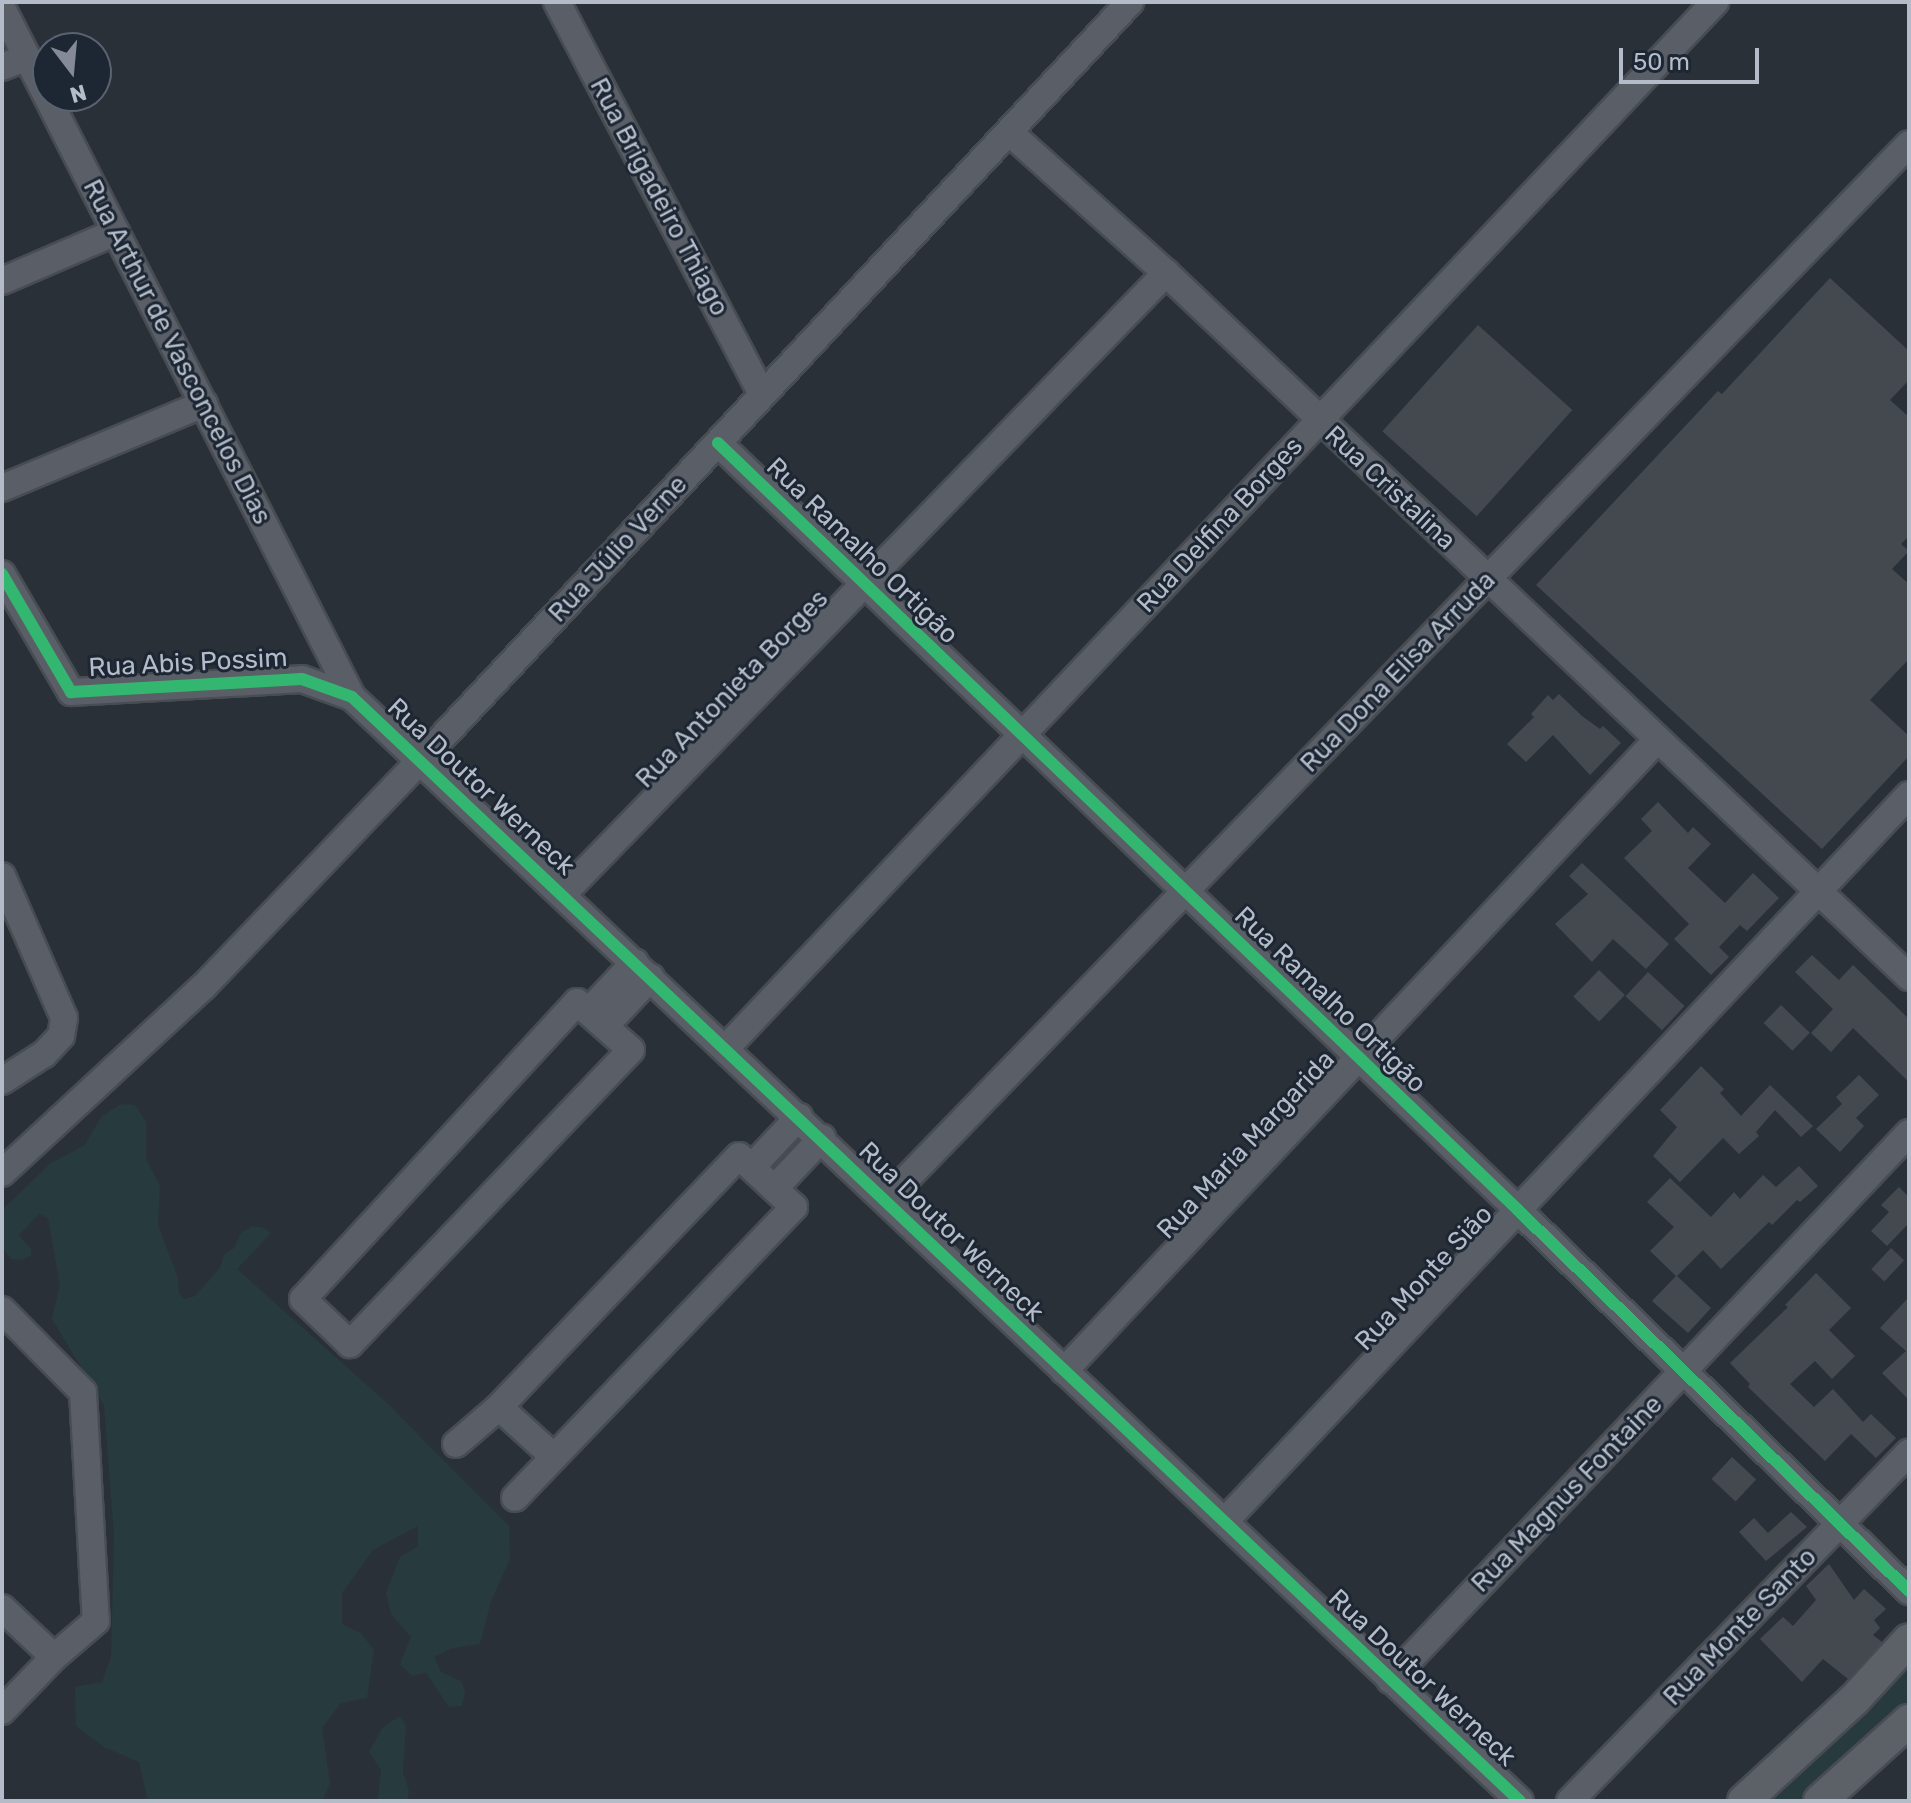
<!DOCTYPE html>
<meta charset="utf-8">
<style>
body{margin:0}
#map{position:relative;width:1911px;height:1803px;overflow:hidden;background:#2a3038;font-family:Rubik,sans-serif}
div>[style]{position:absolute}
.green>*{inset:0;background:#273a3e}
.building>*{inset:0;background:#444950;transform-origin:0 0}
.roads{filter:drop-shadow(2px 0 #484c53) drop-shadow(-2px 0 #484c53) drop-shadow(0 2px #484c53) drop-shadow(0 -2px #484c53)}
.minor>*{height:26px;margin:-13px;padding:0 13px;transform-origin:13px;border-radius:13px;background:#5a5e66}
.major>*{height:32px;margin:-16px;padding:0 16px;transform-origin:16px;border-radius:16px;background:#5c6168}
.cycleway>*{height:12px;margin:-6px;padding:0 6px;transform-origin:6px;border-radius:6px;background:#33b770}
span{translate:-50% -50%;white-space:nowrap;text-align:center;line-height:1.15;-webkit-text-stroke:6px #1d2633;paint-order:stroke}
.street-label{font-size:26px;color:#b4bcc9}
.frame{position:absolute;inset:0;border:4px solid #b4bcc9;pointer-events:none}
.north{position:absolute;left:32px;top:32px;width:80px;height:80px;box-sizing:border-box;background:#1d2633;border:2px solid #59626f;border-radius:50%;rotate:164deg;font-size:22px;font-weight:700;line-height:32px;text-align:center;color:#b4bcc9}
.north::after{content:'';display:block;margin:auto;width:28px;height:36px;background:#848b96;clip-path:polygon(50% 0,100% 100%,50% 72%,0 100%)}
.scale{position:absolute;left:1619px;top:48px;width:140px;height:36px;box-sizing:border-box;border:4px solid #b4bcc9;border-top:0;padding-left:10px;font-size:24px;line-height:28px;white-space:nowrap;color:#b4bcc9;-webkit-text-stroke:6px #1d2633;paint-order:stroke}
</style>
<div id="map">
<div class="green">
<i style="clip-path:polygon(121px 1104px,135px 1105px,146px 1122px,146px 1159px,160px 1186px,158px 1225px,178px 1278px,179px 1294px,185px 1299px,195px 1296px,220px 1268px,224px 1255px,234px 1248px,241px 1233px,253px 1226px,264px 1228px,271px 1233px,237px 1269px,387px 1403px,509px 1526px,510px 1559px,491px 1601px,480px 1644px,453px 1648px,434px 1657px,441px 1672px,461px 1681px,465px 1691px,462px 1706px,449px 1707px,426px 1673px,412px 1676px,400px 1664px,411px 1637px,391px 1614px,386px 1593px,400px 1557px,418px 1546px,418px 1526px,373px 1550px,342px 1593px,342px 1624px,361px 1633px,374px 1650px,367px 1698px,341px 1703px,322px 1728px,330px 1783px,322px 1801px,148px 1801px,139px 1762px,104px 1747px,76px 1726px,75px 1687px,102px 1682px,111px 1657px,114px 1535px,104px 1405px,52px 1319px,60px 1285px,48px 1218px,39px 1214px,19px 1235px,31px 1249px,31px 1255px,22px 1260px,11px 1259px,2px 1248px,2px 1210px,51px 1163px,85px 1145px,101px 1117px)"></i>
<i style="clip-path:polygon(1909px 1648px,1909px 1710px,1809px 1801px,1757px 1801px)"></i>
<i style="clip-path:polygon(400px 1716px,406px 1726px,403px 1772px,409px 1791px,407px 1801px,373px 1801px,378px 1798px,381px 1770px,369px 1752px,383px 1727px)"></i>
</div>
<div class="building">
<i style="clip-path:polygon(1830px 278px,1909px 351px,1909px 380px,1890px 400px,1909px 417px,1909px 536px,1901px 544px,1909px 551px,1892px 569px,1909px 584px,1909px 659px,1870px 700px,1909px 736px,1909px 756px,1822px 849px,1536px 585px,1718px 391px,1722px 394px)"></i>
<i style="left:1478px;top:325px;width:127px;height:143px;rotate:42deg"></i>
<i style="clip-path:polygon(1559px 694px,1582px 716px,1600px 729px,1603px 726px,1621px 743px,1590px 775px,1553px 735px,1526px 762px,1507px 744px,1534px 717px,1531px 714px,1548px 695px,1553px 700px)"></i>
<i style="clip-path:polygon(1658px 802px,1688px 833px,1693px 827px,1711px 844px,1688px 868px,1725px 903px,1753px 873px,1779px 898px,1747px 931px,1740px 925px,1719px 947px,1729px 957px,1711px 975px,1674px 939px,1689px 924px,1624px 858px,1652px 831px,1641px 819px)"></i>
<i style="clip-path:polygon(1582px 863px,1669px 944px,1646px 969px,1613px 939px,1592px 962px,1555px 924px,1588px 894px,1569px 876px)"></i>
<i style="clip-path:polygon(1812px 955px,1839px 980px,1853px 965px,1909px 1019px,1909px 1082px,1853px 1028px,1831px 1052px,1811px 1033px,1833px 1009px,1795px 972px)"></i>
<i style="left:1599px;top:970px;width:36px;height:37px;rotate:44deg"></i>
<i style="left:1648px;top:972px;width:50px;height:33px;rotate:43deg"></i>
<i style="left:1781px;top:1005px;width:40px;height:25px;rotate:44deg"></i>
<i style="clip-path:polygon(1701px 1066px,1724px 1089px,1720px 1093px,1741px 1116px,1770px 1085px,1813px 1126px,1801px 1137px,1775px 1110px,1756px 1132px,1759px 1136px,1739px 1154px,1723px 1138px,1680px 1182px,1653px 1156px,1677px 1127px,1660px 1110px)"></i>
<i style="clip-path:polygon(1859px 1075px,1879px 1095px,1856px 1118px,1864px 1126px,1840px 1152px,1816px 1129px,1842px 1104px,1836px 1097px)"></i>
<i style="clip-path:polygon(1799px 1166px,1818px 1186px,1800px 1202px,1797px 1200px,1772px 1225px,1769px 1222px,1721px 1269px,1703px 1250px,1677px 1276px,1711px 1308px,1688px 1333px,1652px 1301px,1676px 1276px,1650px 1251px,1674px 1227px,1647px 1202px,1670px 1178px,1711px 1217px,1734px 1192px,1740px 1199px,1763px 1175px,1776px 1187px)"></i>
<i style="clip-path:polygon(1899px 1187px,1909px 1197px,1909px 1223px,1887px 1246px,1871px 1231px,1889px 1212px,1881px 1205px)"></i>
<i style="left:1891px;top:1248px;width:18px;height:29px;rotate:43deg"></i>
<i style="clip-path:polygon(1816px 1273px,1851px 1308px,1829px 1330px,1855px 1356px,1832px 1379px,1815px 1361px,1790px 1384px,1814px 1407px,1833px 1389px,1863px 1422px,1871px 1414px,1896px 1438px,1876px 1458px,1851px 1434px,1825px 1461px,1748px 1387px,1750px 1384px,1730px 1363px,1788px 1307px,1785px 1305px)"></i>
<i style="clip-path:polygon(1909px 1297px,1909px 1400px,1882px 1373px,1906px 1351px,1880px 1328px)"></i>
<i style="left:1732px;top:1457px;width:33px;height:30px;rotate:43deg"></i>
<i style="clip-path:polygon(1791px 1512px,1807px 1527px,1766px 1561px,1739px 1532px,1754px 1518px,1768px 1533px)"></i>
<i style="clip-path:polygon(1829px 1564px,1854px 1600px,1864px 1589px,1886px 1609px,1874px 1620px,1880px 1628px,1873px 1635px,1882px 1642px,1848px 1679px,1823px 1659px,1802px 1682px,1760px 1639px,1783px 1617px,1793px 1626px,1816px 1600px,1806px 1586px)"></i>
</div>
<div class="roads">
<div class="minor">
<i style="left:557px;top:2px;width:440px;rotate:62.4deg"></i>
<i style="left:2px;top:8px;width:773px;rotate:63.07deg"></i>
<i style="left:2px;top:67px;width:27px;rotate:-22deg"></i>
<i style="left:1009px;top:132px;width:211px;rotate:41.9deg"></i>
<i style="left:1166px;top:273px;width:1024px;rotate:43.46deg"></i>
<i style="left:2px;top:281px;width:124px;rotate:-23.3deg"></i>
<i style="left:718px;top:443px;width:1108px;rotate:43.79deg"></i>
<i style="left:1518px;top:1210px;width:546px;rotate:44.26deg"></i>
<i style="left:2px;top:488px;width:219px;rotate:-22.6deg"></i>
<i style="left:2px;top:574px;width:137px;rotate:59.7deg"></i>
<i style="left:71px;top:692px;width:231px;rotate:-3.2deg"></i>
<i style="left:302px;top:679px;width:53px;rotate:19.8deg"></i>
<i style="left:352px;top:697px;width:1607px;rotate:43.39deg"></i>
<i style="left:2px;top:876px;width:155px;rotate:66.4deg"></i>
<i style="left:64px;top:1018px;width:18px;rotate:99deg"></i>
<i style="left:61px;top:1036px;width:25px;rotate:133deg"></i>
<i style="left:44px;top:1054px;width:50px;rotate:147.3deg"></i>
<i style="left:563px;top:894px;width:866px;rotate:-45.84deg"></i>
<i style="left:577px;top:1002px;width:72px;rotate:41.6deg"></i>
<i style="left:631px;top:1050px;width:407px;rotate:133.7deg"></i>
<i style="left:350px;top:1344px;width:65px;rotate:-136.2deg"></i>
<i style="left:303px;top:1299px;width:404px;rotate:-47.3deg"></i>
<i style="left:589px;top:1011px;width:67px;rotate:-46.8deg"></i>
<i style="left:605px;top:1026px;width:67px;rotate:-46.8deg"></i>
<i style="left:726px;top:1048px;width:1440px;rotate:-46.6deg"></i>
<i style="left:752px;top:1167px;width:69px;rotate:-46.8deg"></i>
<i style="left:2px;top:1173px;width:275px;rotate:-42.8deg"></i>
<i style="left:204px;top:986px;width:313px;rotate:-46.2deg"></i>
<i style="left:421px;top:760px;width:1038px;rotate:-46.91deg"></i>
<i style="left:775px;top:1188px;width:69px;rotate:-46.8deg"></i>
<i style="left:886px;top:1200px;width:1470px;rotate:-45.91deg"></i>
<i style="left:2px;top:1310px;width:115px;rotate:45.4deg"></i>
<i style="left:83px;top:1392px;width:229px;rotate:86.8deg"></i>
<i style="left:96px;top:1621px;width:55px;rotate:139.4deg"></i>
<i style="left:54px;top:1657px;width:75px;rotate:133.9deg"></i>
<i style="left:1064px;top:1371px;width:866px;rotate:-46.78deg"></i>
<i style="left:499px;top:1407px;width:74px;rotate:42.3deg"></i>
<i style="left:456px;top:1444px;width:57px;rotate:-40.7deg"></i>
<i style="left:499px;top:1407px;width:347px;rotate:-46.3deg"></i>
<i style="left:739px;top:1156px;width:75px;rotate:42.8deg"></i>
<i style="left:794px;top:1207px;width:403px;rotate:133.8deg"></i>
<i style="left:1226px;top:1520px;width:996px;rotate:-46.71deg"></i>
<i style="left:2px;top:1608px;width:71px;rotate:43.3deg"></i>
<i style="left:1390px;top:1680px;width:754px;rotate:-46.5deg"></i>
<i style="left:1570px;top:1801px;width:486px;rotate:-45.8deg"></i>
</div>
<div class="major">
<i style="left:1744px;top:1801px;width:149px;rotate:-42.6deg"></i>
<i style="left:1854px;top:1700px;width:81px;rotate:-47.5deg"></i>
<i style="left:1820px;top:1801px;width:120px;rotate:-42deg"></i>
</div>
</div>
<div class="cycleway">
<i style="left:718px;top:443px;width:1108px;rotate:43.79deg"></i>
<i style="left:1518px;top:1210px;width:546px;rotate:44.26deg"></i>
<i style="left:2px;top:574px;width:137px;rotate:59.7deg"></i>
<i style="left:71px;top:692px;width:231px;rotate:-3.2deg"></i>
<i style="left:302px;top:679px;width:53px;rotate:19.8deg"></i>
<i style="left:352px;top:697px;width:1607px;rotate:43.39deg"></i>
</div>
<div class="street-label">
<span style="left:659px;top:197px;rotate:62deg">Rua Brigadeiro Thiago</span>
<span style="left:177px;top:352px;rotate:63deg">Rua Arthur de Vasconcelos Dias</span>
<span style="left:1390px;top:488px;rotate:43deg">Rua Cristalina</span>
<span style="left:1220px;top:525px;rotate:-47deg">Rua Delfina Borges</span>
<span style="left:618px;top:549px;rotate:-47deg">Rua Júlio Verne</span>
<span style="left:862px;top:551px;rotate:44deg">Rua Ramalho Ortigão</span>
<span style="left:188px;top:663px;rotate:-3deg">Rua Abis Possim</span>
<span style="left:1398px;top:672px;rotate:-46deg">Rua Dona Elisa Arruda</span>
<span style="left:732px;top:689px;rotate:-46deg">Rua Antonieta Borges</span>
<span style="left:481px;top:787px;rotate:43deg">Rua Doutor Werneck</span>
<span style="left:1330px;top:1000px;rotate:44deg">Rua Ramalho Ortigão</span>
<span style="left:1246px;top:1145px;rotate:-47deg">Rua Maria Margarida</span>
<span style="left:951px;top:1232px;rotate:44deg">Rua Doutor Werneck</span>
<span style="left:1424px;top:1278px;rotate:-47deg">Rua Monte Sião</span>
<span style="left:1567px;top:1494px;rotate:-46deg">Rua Magnus Fontaine</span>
<span style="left:1740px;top:1627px;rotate:-46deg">Rua Monte Santo</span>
<span style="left:1422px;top:1678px;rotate:43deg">Rua Doutor Werneck</span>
</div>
<div class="frame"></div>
<div class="north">N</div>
<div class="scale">50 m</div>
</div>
